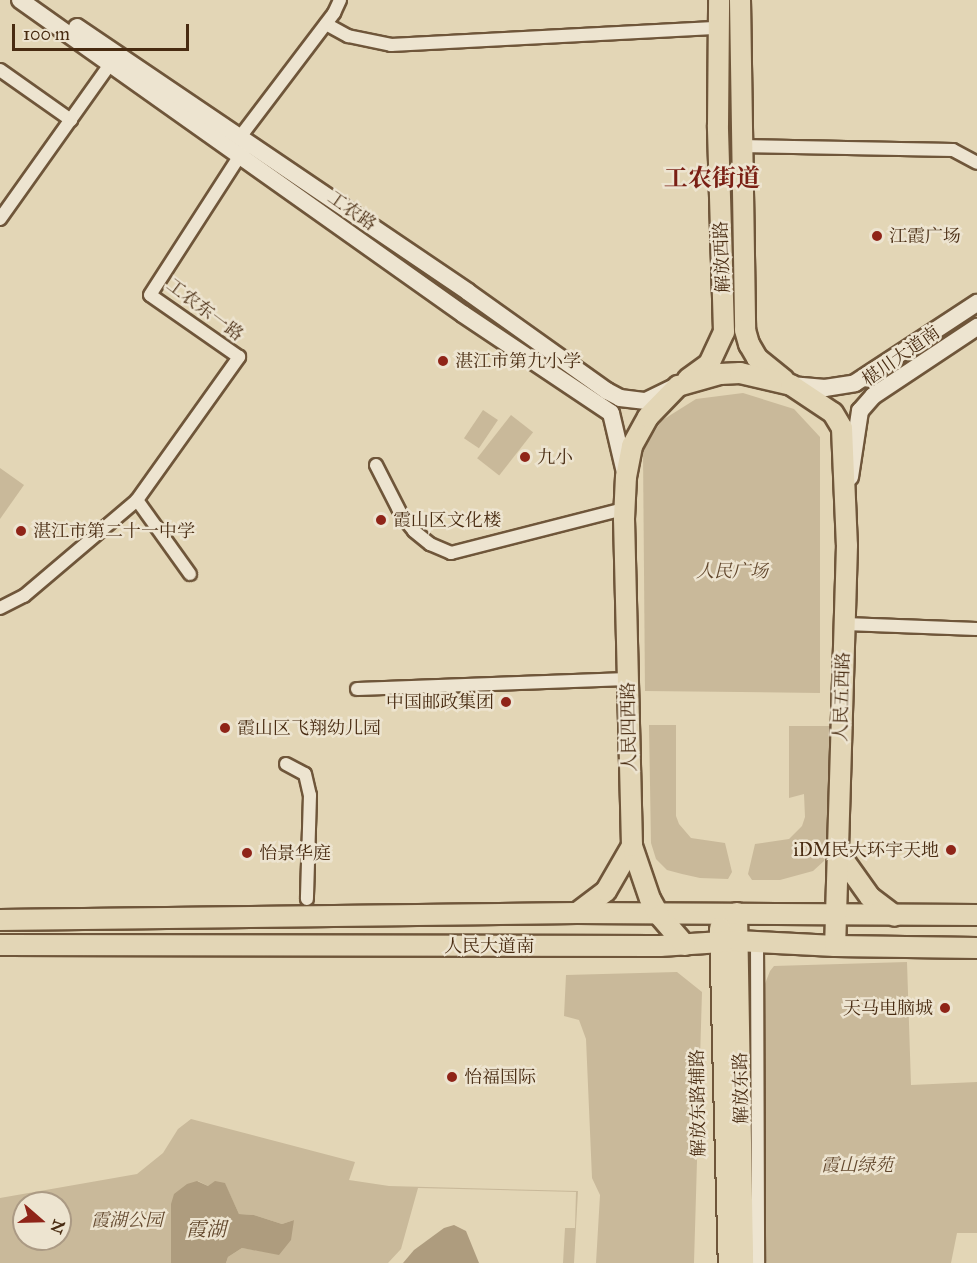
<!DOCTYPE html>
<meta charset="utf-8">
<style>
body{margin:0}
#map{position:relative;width:977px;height:1263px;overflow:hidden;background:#e3d6b6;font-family:"IM FELL Great Primer","Noto Serif SC",serif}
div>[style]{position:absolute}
.green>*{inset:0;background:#c9b99a;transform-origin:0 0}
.water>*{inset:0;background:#ae9c7e}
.roads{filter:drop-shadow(2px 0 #6f563a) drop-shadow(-2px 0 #6f563a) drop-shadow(0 2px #6f563a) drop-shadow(0 -2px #6f563a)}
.street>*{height:12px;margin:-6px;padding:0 6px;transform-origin:6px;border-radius:6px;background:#ede4d0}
.secondary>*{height:16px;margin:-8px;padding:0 8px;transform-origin:8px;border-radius:8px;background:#ede4d0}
.primary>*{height:20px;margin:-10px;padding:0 10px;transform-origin:10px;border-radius:10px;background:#e3d6b6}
.dots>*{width:16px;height:16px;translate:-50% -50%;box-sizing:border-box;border:3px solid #ede4d0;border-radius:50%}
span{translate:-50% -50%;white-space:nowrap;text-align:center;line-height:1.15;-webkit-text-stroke:5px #ede4d0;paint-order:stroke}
.street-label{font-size:18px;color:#482b11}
.poi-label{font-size:18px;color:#482b11}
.left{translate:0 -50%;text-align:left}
.right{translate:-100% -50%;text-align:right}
.park-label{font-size:18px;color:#62472c;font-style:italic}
.water-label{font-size:20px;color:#62472c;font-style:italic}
.district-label{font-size:24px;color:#7a1f14;font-weight:700}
.north{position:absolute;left:12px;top:1191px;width:60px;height:60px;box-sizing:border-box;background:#ede4d0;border:2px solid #ab9a84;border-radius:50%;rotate:110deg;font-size:16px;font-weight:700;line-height:24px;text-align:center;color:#482b11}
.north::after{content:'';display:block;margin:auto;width:21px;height:27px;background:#8f2418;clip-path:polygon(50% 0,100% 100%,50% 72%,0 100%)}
.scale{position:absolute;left:12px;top:24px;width:177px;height:27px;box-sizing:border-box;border:3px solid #482b11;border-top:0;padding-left:8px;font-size:18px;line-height:21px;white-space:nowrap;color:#482b11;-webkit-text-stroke:4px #ede4d0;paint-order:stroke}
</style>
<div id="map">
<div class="green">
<i style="clip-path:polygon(743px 393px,794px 409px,820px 437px,820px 693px,645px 691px,643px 451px,661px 421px,696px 399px)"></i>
<i style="left:483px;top:410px;width:18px;height:34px;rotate:34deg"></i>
<i style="left:511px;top:415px;width:28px;height:55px;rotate:38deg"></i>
<i style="clip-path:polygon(0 468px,24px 485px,0 519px)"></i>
<i style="clip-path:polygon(649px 725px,676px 725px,676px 816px,679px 824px,691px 838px,725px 843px,732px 872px,728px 879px,700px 878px,682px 874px,667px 870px,656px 859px,651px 843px)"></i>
<i style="clip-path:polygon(789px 726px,833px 726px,830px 845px,824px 861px,813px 871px,780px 880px,752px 880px,748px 874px,755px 844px,789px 839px,802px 826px,805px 817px,804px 794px,789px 798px)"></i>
<i style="clip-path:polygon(907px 962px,911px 1085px,977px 1082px,977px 1233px,957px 1233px,951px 1263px,760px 1263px,757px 1004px,770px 971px,774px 966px)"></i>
<i style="clip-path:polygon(677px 972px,702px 992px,694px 1263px,596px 1263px,600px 1195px,592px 1178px,586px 1039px,579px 1020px,564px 1016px,566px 975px)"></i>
<i style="clip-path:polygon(evenodd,191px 1119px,355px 1162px,349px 1180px,389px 1186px,578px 1191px,574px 1263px,563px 1263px,565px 1228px,575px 1228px,576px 1192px,418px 1188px,401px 1249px,388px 1263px,226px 1263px,228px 1257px,242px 1248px,279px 1254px,294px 1220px,282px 1224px,254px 1215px,239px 1214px,225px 1184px,208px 1186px,198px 1181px,171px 1219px,171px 1263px,0 1263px,0 1198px,137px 1174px,163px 1153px,178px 1129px,191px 1119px,24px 1203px,60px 1203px,60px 1239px,24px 1239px,24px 1203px)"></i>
</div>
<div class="water">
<i style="clip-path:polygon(197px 1181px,208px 1186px,215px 1181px,225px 1183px,239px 1214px,254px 1215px,282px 1224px,294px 1220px,291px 1240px,279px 1255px,242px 1248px,228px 1257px,226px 1263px,171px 1263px,171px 1204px,174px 1194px,187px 1184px)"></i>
<i style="clip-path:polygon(454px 1225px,466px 1231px,479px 1263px,403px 1263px,414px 1250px,444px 1228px)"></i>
</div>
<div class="roads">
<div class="street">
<i style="left:326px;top:24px;width:25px;rotate:29deg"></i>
<i style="left:348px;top:36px;width:44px;rotate:11.8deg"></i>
<i style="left:391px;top:45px;width:328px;rotate:-3deg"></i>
<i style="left:0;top:70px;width:87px;rotate:35.2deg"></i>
<i style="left:240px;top:137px;width:156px;rotate:-52.8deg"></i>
<i style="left:334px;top:13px;width:14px;rotate:-65deg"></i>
<i style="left:740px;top:146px;width:213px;rotate:1.1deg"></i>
<i style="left:953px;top:150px;width:27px;rotate:28deg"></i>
<i style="left:0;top:219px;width:190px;rotate:-54.6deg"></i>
<i style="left:376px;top:465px;width:57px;rotate:63deg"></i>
<i style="left:402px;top:516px;width:19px;rotate:51deg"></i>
<i style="left:414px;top:531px;width:21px;rotate:39deg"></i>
<i style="left:430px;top:544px;width:23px;rotate:23deg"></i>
<i style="left:451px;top:553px;width:179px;rotate:-14.3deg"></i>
<i style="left:137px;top:500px;width:91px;rotate:54.4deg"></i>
<i style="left:0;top:608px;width:27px;rotate:-27deg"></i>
<i style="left:24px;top:596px;width:148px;rotate:-40.3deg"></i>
<i style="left:137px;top:500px;width:176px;rotate:-54.5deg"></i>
<i style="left:239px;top:357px;width:108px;rotate:-145.1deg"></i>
<i style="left:150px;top:295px;width:174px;rotate:-57.2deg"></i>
<i style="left:845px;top:624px;width:132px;rotate:2.2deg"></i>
<i style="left:357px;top:689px;width:271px;rotate:-2.1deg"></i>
<i style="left:286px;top:764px;width:21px;rotate:28deg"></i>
<i style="left:305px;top:774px;width:22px;rotate:77deg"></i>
<i style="left:310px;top:795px;width:104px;rotate:91.7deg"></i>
<i style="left:757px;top:942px;width:321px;rotate:89.8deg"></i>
</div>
<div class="secondary">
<i style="left:20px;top:0;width:543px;rotate:35.33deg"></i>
<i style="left:463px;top:314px;width:178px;rotate:33.8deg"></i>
<i style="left:611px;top:413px;width:66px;rotate:76.8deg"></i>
<i style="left:77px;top:27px;width:472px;rotate:34.1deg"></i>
<i style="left:468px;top:292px;width:171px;rotate:35.5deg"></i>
<i style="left:607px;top:391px;width:15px;rotate:28deg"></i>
<i style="left:620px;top:398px;width:26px;rotate:7deg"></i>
<i style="left:646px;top:401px;width:32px;rotate:-26deg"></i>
<i style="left:791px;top:385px;width:34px;rotate:5deg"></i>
<i style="left:825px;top:388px;width:30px;rotate:-9deg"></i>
<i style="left:855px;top:383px;width:146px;rotate:-33.3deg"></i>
<i style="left:850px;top:477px;width:67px;rotate:-81.4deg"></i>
<i style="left:860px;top:411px;width:20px;rotate:-49deg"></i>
<i style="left:873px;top:396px;width:125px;rotate:-33.6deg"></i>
</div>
<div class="primary">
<i style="left:740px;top:0;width:330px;rotate:89.1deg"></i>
<i style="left:745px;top:330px;width:15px;rotate:74deg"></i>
<i style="left:749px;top:344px;width:16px;rotate:60deg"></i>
<i style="left:757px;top:358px;width:35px;rotate:39deg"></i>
<i style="left:688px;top:379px;width:26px;rotate:-36deg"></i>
<i style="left:709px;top:364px;width:35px;rotate:-65deg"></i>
<i style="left:724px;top:332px;width:207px;rotate:-91.7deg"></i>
<i style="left:718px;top:125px;width:125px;rotate:-89.5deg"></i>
<i style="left:838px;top:852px;width:55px;rotate:54.6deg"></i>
<i style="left:870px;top:897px;width:31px;rotate:37deg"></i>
<i style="left:577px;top:913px;width:36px;rotate:-37deg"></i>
<i style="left:606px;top:891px;width:52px;rotate:-60deg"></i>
<i style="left:737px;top:913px;width:350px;rotate:89deg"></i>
<i style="left:0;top:920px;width:577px;rotate:-0.7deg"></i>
<i style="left:577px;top:913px;width:400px;rotate:0.3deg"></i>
<i style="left:720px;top:928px;width:335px;rotate:88.5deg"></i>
<i style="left:0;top:945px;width:660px;rotate:0.09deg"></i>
<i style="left:660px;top:946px;width:77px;rotate:-3.7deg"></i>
<i style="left:737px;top:941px;width:98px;rotate:2.9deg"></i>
<i style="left:835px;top:946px;width:142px;rotate:0.8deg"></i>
<i style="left:685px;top:945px;width:40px;rotate:-131deg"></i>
<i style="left:659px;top:915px;width:18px;rotate:-119deg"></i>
<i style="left:650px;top:899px;width:56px;rotate:-108.8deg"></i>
<i style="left:632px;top:846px;width:327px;rotate:-91.4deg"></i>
<i style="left:624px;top:519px;width:42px;rotate:-87.3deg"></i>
<i style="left:626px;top:477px;width:32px;rotate:-79deg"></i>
<i style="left:632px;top:446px;width:33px;rotate:-61deg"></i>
<i style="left:648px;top:417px;width:43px;rotate:-45.9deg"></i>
<i style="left:678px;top:386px;width:44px;rotate:-15.9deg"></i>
<i style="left:720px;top:374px;width:20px;rotate:-3deg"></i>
<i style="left:740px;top:373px;width:52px;rotate:13.2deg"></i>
<i style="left:791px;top:385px;width:50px;rotate:33.7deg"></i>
<i style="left:833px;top:413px;width:17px;rotate:59deg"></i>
<i style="left:842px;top:428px;width:117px;rotate:87.6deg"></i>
<i style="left:847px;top:545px;width:401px;rotate:91.7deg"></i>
</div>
</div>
<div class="dots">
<i style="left:877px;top:236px;background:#8f2418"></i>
<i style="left:443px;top:361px;background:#8f2418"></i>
<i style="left:525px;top:457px;background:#8f2418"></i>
<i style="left:381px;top:520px;background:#8f2418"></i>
<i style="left:21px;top:531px;background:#8f2418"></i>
<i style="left:506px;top:702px;background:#8f2418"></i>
<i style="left:225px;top:728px;background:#8f2418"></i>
<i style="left:951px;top:850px;background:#8f2418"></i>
<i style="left:247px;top:853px;background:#8f2418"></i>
<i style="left:945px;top:1008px;background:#8f2418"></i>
<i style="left:452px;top:1077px;background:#8f2418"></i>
</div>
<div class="street-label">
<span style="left:352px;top:211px;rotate:35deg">工农路</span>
<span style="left:722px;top:257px;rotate:-92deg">解放西路</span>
<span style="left:205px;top:310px;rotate:37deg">工农东一路</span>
<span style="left:901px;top:356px;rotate:-35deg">椹川大道南</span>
<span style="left:842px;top:697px;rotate:-88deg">人民五西路</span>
<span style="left:629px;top:727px;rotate:-91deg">人民四西路</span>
<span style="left:489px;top:946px">人民大道南</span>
<span style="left:741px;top:1088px;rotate:-91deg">解放东路</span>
<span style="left:698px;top:1103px;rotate:-91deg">解放东路辅路</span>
</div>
<div class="poi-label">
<span class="left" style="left:889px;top:236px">江霞广场</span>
<span class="left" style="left:455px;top:361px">湛江市第九小学</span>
<span class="left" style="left:537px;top:457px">九小</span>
<span class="left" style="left:393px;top:520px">霞山区文化楼</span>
<span class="left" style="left:33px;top:531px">湛江市第二十一中学</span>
<span class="right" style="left:494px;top:702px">中国邮政集团</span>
<span class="left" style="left:237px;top:728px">霞山区飞翔幼儿园</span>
<span class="right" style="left:939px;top:850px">iDM民大环宇天地</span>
<span class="left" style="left:259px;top:853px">怡景华庭</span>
<span class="right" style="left:933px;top:1008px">天马电脑城</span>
<span class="left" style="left:464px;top:1077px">怡福国际</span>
</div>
<div class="park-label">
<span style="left:732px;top:571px">人民广场</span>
<span style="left:857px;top:1165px">霞山绿苑</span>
<span style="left:127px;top:1220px">霞湖公园</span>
</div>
<div class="water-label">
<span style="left:206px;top:1229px">霞湖</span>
</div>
<div class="district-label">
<span style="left:712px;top:179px">工农街道</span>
</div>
<div class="north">N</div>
<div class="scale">100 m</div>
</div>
